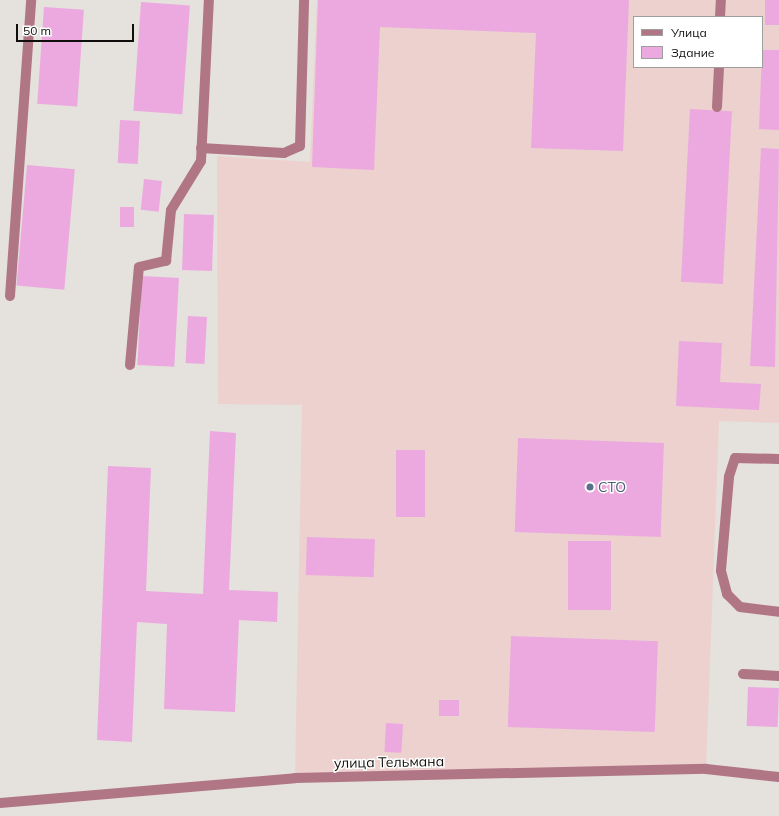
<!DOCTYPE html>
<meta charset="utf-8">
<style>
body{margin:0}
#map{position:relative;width:779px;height:816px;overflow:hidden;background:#e5e1dc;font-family:Mulish,sans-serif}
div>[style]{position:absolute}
.commercial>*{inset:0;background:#ecd1cf}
.building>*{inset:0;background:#eca9df;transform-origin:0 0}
.minor>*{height:10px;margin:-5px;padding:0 5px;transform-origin:5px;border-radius:5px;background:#b07685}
.dots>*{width:11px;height:11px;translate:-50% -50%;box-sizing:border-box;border:2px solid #fff;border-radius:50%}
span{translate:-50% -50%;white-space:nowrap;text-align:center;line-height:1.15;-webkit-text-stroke:3px #fff;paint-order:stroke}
.service-label{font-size:14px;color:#4e5e75}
.left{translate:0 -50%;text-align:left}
.street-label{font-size:14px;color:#0f0e0c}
.legend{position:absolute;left:633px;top:16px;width:130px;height:52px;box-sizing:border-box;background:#fff;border:1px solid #9f9f9e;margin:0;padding:5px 7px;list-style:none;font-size:12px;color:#0f0e0c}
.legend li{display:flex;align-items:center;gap:8px;height:20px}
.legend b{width:20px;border:1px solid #9f9f9e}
.scale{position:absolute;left:16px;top:24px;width:118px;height:18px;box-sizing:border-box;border:2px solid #0f0e0c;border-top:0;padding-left:5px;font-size:12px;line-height:14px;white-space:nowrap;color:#0f0e0c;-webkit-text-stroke:3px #fff;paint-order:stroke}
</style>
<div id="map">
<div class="commercial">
<i style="clip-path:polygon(evenodd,317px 0,779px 0,779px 423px,719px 421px,706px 769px,295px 778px,302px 405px,218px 404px,217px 156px,310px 162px,317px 0,634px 17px,762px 17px,762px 67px,634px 67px,634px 17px)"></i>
</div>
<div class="building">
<i style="clip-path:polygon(318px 0,629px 0,623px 151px,531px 148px,536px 33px,380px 27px,374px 170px,312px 167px)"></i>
<i style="left:765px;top:0;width:14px;height:25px"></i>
<i style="left:141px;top:2px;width:49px;height:109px;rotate:4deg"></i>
<i style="left:44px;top:7px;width:40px;height:97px;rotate:4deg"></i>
<i style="clip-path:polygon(762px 50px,779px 50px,779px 130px,759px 129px)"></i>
<i style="left:690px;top:109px;width:42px;height:173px;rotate:3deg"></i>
<i style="left:120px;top:120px;width:20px;height:43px;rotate:3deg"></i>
<i style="clip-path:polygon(761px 148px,779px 149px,775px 367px,750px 366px)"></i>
<i style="left:27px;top:165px;width:48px;height:121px;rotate:5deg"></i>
<i style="left:144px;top:179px;width:18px;height:31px;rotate:6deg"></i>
<i style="left:120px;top:207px;width:14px;height:20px"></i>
<i style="left:184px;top:214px;width:30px;height:56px;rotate:2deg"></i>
<i style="left:142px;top:276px;width:37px;height:89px;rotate:3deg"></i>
<i style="left:188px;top:316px;width:19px;height:47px;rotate:3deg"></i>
<i style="clip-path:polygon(679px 341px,722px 343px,720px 382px,761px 384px,759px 410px,676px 406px)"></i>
<i style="clip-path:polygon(210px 431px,236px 433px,229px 590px,278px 592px,277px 622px,239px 620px,235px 712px,164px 709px,167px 624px,137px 622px,132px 742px,97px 740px,108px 466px,151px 468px,146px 591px,203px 594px)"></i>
<i style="left:518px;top:438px;width:146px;height:94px;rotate:2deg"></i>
<i style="left:396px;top:450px;width:29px;height:67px"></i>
<i style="left:307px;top:537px;width:68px;height:38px;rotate:2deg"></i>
<i style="left:568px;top:541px;width:43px;height:69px"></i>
<i style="left:511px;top:636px;width:147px;height:91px;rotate:2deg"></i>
<i style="left:748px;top:687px;width:31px;height:39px;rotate:2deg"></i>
<i style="left:439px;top:700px;width:20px;height:16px"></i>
<i style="left:386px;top:723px;width:17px;height:29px;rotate:3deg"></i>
</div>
<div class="minor">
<i style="left:720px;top:17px;width:17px;rotate:-87deg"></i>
<i style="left:717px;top:107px;width:40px;rotate:-87.1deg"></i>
<i style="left:201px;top:148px;width:83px;rotate:3.4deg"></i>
<i style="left:284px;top:153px;width:17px;rotate:-24deg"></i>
<i style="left:300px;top:146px;width:146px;rotate:-88.4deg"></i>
<i style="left:10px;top:296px;width:297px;rotate:-85.9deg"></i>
<i style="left:130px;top:365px;width:98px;rotate:-84.8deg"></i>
<i style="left:139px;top:267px;width:28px;rotate:-13deg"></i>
<i style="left:166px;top:261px;width:51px;rotate:-84.4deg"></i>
<i style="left:171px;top:210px;width:57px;rotate:-58.5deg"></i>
<i style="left:201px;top:161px;width:161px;rotate:-87.2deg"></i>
<i style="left:779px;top:459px;width:44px;rotate:-178.7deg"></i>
<i style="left:735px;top:458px;width:20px;rotate:108deg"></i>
<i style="left:729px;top:477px;width:94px;rotate:94.9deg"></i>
<i style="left:721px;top:571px;width:24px;rotate:75deg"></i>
<i style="left:727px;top:594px;width:18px;rotate:45deg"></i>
<i style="left:740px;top:607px;width:39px;rotate:7deg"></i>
<i style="left:743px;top:674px;width:36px;rotate:3deg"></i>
<i style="left:0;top:803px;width:296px;rotate:-4.8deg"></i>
<i style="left:295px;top:778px;width:411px;rotate:-1.3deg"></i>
<i style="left:706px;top:769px;width:73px;rotate:6.3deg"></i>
</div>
<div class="dots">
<i style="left:590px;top:487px;background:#5c6f8a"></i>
</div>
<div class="service-label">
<span class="left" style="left:598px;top:487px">СТО</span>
</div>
<div class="street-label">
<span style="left:389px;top:762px;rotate:-1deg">улица Тельмана</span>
</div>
<ul class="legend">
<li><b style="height:5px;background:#b07685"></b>Улица</li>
<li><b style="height:11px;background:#eca9df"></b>Здание</li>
</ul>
<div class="scale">50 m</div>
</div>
